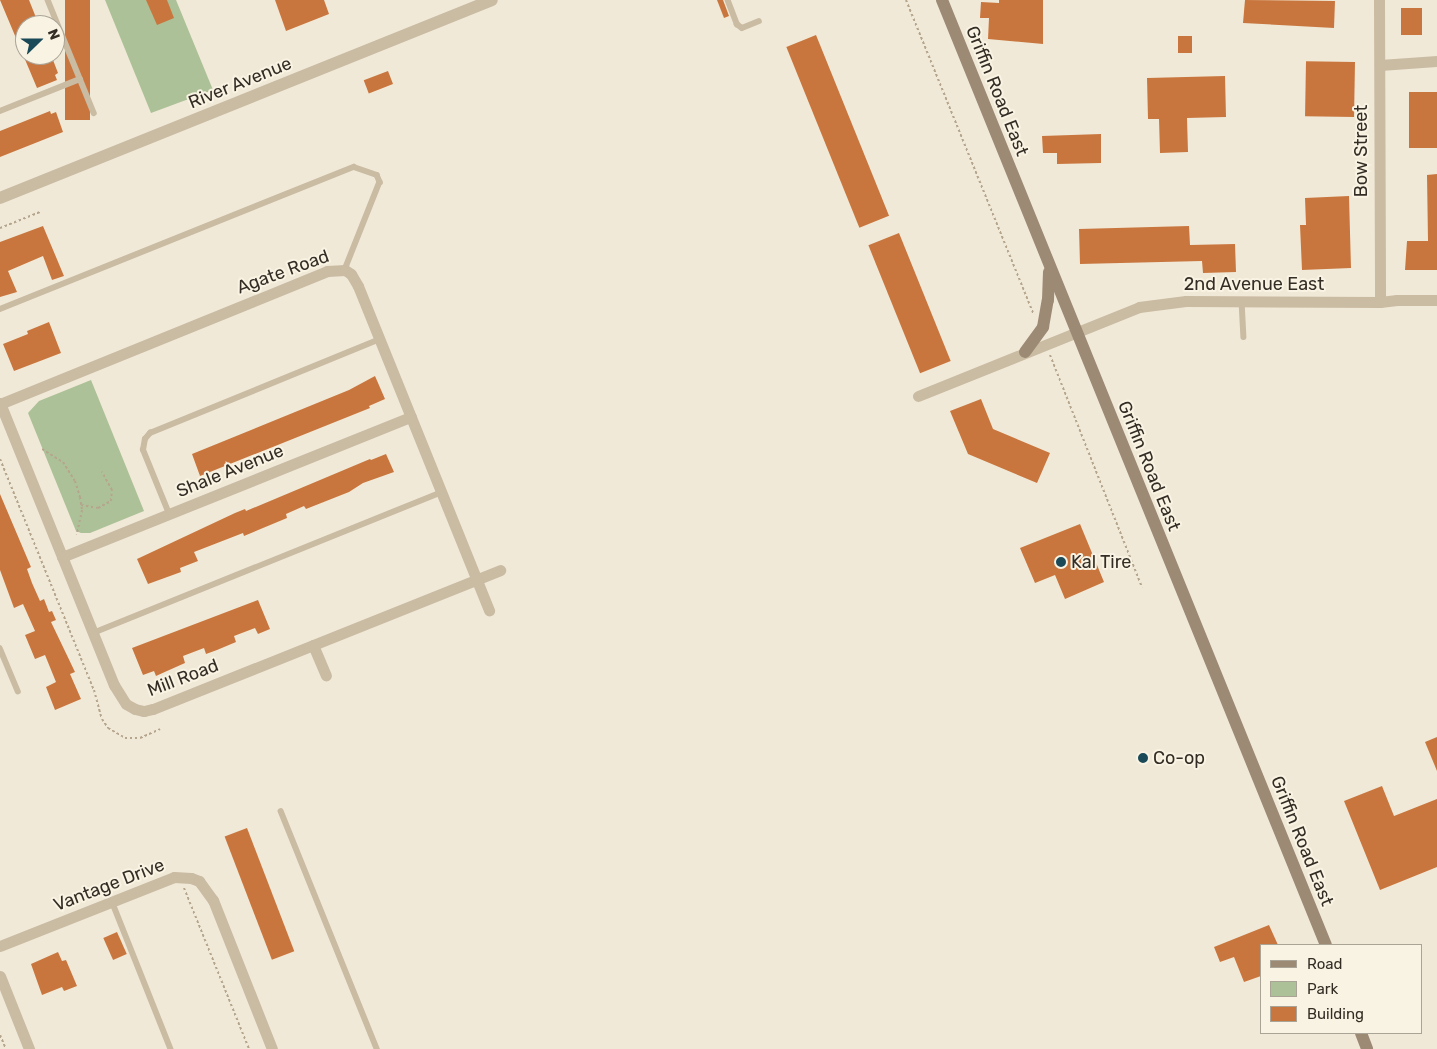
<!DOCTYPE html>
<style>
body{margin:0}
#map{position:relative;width:1437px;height:1049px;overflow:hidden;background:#f1e9d7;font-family:Rubik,sans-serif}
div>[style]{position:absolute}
.green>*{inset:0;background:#acc197}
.building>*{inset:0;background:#c9763e;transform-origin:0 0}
.path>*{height:2px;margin-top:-1px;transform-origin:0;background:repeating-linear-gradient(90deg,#b5a58d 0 2.5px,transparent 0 5px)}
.service>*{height:5.5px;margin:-2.75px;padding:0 2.75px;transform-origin:2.75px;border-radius:2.75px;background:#cabba3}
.minor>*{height:11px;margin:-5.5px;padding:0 5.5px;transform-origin:5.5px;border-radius:5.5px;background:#cabba3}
.tertiary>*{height:12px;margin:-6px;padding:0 6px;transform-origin:6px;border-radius:6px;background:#cabba3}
.secondary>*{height:12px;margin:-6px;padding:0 6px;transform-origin:6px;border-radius:6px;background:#9d8a75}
.dots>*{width:14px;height:14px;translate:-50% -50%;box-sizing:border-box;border:2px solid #f9f3e3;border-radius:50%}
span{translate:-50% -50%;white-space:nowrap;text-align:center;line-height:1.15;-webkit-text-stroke:4px #f9f3e3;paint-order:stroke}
.street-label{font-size:18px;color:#342d25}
.poi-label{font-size:18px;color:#342d25}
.left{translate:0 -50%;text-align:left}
.legend{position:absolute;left:1260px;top:944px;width:162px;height:90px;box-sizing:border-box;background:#f9f3e3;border:1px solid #aaa497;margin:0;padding:6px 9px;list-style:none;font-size:15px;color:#342d25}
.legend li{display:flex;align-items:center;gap:10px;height:25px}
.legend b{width:25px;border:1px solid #aaa497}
.north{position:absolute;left:15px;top:15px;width:50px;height:50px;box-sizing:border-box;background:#f9f3e3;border:1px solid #aaa497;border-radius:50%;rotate:68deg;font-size:14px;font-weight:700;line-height:20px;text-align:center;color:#342d25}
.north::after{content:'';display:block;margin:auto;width:18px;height:22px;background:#1a4957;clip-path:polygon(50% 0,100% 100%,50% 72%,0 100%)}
</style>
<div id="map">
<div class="green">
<i style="clip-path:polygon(105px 0,176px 0,213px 90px,151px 113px)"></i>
<i style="clip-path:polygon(91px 380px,144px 511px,90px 533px,81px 533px,76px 531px,28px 413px,39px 401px)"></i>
</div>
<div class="building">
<i style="clip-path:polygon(0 0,29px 0,39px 25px,25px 25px,25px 55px,47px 55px,49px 61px,53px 60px,58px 73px,55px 75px,57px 80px,37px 88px)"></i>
<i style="left:65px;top:0;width:25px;height:120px"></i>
<i style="clip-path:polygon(146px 0,167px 0,174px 18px,157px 25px)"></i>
<i style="clip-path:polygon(275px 0,324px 0,329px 14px,286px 31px)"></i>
<i style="clip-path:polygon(717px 0,723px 0,729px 16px,724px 18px)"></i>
<i style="clip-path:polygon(999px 0,1043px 0,1043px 44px,988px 39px,989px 18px,980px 18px,981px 2px,999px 3px)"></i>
<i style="clip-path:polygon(1245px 0,1335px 1px,1334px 28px,1243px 23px)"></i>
<i style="left:1401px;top:8px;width:21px;height:27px"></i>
<i style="left:816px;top:35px;width:195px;height:32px;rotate:68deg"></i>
<i style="left:1178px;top:36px;width:14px;height:17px"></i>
<i style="left:1355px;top:62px;width:55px;height:49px;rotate:91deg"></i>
<i style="left:388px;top:71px;width:14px;height:26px;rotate:69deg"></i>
<i style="clip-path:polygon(1225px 76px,1226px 117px,1187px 118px,1188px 152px,1160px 153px,1159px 119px,1148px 119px,1147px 78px)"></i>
<i style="left:1437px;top:92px;width:56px;height:28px;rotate:90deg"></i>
<i style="clip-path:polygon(50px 111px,51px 114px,56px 112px,63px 132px,0 157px,0 131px)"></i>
<i style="clip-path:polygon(1101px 134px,1101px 163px,1057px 164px,1057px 153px,1043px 153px,1042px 136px)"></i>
<i style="clip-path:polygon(1437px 174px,1437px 270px,1405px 270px,1407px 241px,1428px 241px,1427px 175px)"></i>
<i style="clip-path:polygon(1349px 196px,1351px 268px,1302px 270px,1300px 225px,1306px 225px,1305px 198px)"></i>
<i style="clip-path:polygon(43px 226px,64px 276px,52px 280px,43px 256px,8px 271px,17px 292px,0 297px,0 242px)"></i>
<i style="clip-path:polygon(1189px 226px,1190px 245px,1235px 244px,1236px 272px,1203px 273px,1202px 261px,1080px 264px,1079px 229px)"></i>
<i style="left:899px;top:233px;width:138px;height:33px;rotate:68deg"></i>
<i style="clip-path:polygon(49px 322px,61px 353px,14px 371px,3px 344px,28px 334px,27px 331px)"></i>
<i style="clip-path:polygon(375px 376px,385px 399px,369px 406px,370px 408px,200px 476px,192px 454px,349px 390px)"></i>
<i style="clip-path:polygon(981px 399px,993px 429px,1050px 453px,1037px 483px,968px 454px,950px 411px)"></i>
<i style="clip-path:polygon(386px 454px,394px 472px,363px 483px,349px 492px,306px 509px,304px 506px,286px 514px,287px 518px,244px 536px,243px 533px,194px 552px,198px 561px,180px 568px,181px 572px,148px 584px,137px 559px,235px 513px,245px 509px,246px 511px,370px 459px,371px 460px)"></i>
<i style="clip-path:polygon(0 494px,31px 567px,27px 569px,32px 583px,40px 601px,44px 599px,49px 612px,52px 611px,56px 620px,51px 622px,75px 672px,70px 674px,81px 699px,55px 710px,46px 687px,56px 682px,45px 655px,35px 659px,25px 635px,35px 631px,23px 604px,14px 608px,0 570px)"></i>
<i style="clip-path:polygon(1080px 524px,1104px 582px,1065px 599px,1055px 575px,1035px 583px,1020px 548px)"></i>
<i style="clip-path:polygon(258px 600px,270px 629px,258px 634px,255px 628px,234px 636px,236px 642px,217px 650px,206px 654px,204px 648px,183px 656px,185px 663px,167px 671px,156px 676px,154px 671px,143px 675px,132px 648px)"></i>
<i style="clip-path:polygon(1437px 737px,1437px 771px,1425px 742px)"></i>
<i style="clip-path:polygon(1382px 786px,1394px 816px,1437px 799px,1437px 867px,1380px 890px,1344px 801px)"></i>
<i style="left:247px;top:828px;width:132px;height:24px;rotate:69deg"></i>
<i style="clip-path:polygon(1269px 925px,1278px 945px,1261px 945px,1261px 976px,1244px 982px,1234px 957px,1220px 962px,1214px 947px)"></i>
<i style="left:117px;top:932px;width:24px;height:15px;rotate:66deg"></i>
<i style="clip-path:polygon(58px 952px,62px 961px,66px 960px,77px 986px,64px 991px,62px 987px,42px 995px,31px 964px)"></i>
</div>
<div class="path">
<i style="left:906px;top:0;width:338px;rotate:67.9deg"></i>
<i style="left:0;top:228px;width:43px;rotate:-21.8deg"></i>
<i style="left:1050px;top:355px;width:250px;rotate:68.4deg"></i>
<i style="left:42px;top:449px;width:25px;rotate:32deg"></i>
<i style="left:63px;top:462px;width:22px;rotate:58deg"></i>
<i style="left:75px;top:481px;width:17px;rotate:73deg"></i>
<i style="left:80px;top:497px;width:13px;rotate:81deg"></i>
<i style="left:82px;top:510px;width:25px;rotate:102deg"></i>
<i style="left:0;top:459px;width:249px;rotate:67.9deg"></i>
<i style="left:94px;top:690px;width:30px;rotate:75deg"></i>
<i style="left:102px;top:719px;width:11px;rotate:56deg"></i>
<i style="left:108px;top:728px;width:20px;rotate:30deg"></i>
<i style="left:125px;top:738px;width:15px"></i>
<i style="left:140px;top:738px;width:22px;rotate:-24deg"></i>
<i style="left:81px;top:505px;width:17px;rotate:10deg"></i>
<i style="left:98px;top:508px;width:15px;rotate:-28deg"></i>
<i style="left:111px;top:501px;width:11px;rotate:-85deg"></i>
<i style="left:112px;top:490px;width:21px;rotate:-119deg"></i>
<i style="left:184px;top:888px;width:174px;rotate:68deg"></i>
<i style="left:0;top:1035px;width:15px;rotate:67deg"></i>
</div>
<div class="service">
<i style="left:48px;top:0;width:122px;rotate:67.8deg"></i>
<i style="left:728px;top:0;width:26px;rotate:69deg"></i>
<i style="left:737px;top:24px;width:6px;rotate:39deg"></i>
<i style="left:742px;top:28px;width:18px;rotate:-22deg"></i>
<i style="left:0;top:111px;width:86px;rotate:-21.8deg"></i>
<i style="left:1242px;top:301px;width:36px;rotate:87deg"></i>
<i style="left:0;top:309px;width:381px;rotate:-21.9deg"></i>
<i style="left:354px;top:167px;width:24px;rotate:19deg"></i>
<i style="left:377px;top:175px;width:8px;rotate:67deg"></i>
<i style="left:380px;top:182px;width:95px;rotate:111.7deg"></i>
<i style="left:169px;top:514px;width:69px;rotate:-112.1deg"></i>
<i style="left:143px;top:450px;width:11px;rotate:-80deg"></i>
<i style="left:145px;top:439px;width:8px;rotate:-50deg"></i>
<i style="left:150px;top:433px;width:248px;rotate:-22.2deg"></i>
<i style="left:93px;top:633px;width:376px;rotate:-22deg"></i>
<i style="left:0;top:648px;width:47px;rotate:67.3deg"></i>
<i style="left:281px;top:811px;width:257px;rotate:68deg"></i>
<i style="left:112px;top:901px;width:159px;rotate:68.3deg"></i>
</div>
<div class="minor">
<i style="left:1379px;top:0;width:302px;rotate:89.8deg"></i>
<i style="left:1380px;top:65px;width:57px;rotate:-4deg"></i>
<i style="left:918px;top:396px;width:238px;rotate:-21.9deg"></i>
<i style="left:1139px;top:307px;width:47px;rotate:-7.3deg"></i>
<i style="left:1186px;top:301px;width:194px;rotate:0.3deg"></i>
<i style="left:1380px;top:302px;width:17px;rotate:-7deg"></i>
<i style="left:1397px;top:300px;width:40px"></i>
<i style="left:0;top:403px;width:304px;rotate:68deg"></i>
<i style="left:114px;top:685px;width:22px;rotate:58deg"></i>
<i style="left:126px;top:704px;width:10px;rotate:29deg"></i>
<i style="left:135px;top:709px;width:9px;rotate:13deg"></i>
<i style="left:144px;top:711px;width:9px;rotate:-13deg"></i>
<i style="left:153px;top:709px;width:374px;rotate:-21.8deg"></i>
<i style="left:0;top:404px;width:353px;rotate:-22.1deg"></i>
<i style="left:327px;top:271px;width:18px;rotate:-3deg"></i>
<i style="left:345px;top:270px;width:7px;rotate:34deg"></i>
<i style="left:351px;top:274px;width:14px;rotate:60deg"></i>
<i style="left:358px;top:286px;width:350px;rotate:68deg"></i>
<i style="left:62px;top:557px;width:376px;rotate:-21.9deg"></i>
<i style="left:313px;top:645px;width:33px;rotate:67deg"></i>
<i style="left:0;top:946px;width:187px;rotate:-21.6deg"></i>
<i style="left:174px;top:877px;width:17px;rotate:3deg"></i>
<i style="left:191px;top:878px;width:9px;rotate:21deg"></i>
<i style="left:199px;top:881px;width:24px;rotate:54deg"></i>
<i style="left:213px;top:900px;width:160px;rotate:68.4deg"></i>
<i style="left:0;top:976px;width:79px;rotate:68.3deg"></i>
</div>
<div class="tertiary">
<i style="left:0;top:198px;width:530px;rotate:-21.92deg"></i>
</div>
<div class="secondary">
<i style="left:942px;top:0;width:1020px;rotate:67.89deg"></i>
<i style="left:1025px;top:352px;width:31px;rotate:-54deg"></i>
<i style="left:1043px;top:327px;width:27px;rotate:-80deg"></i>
<i style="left:1048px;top:300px;width:28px;rotate:-88deg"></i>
<i style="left:1361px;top:1033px;width:17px;rotate:69deg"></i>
</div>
<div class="dots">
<i style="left:1061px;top:562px;background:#1a4957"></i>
<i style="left:1143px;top:758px;background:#1a4957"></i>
</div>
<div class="street-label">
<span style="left:240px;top:83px;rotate:-22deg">River Avenue</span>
<span style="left:997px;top:91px;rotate:68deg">Griffin Road East</span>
<span style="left:1361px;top:151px;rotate:-90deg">Bow Street</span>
<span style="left:283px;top:272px;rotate:-20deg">Agate Road</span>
<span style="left:1254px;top:284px">2nd Avenue East</span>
<span style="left:1149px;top:466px;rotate:68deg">Griffin Road East</span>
<span style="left:230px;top:471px;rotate:-22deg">Shale Avenue</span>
<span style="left:183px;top:678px;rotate:-21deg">Mill Road</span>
<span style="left:1302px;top:841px;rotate:68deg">Griffin Road East</span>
<span style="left:109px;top:885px;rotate:-21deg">Vantage Drive</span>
</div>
<div class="poi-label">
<span class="left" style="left:1071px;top:562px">Kal Tire</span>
<span class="left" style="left:1153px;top:758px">Co-op</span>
</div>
<ul class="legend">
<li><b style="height:6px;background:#9d8a75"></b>Road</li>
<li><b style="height:14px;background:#acc197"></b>Park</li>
<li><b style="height:14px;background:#c9763e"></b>Building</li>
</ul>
<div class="north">N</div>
</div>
